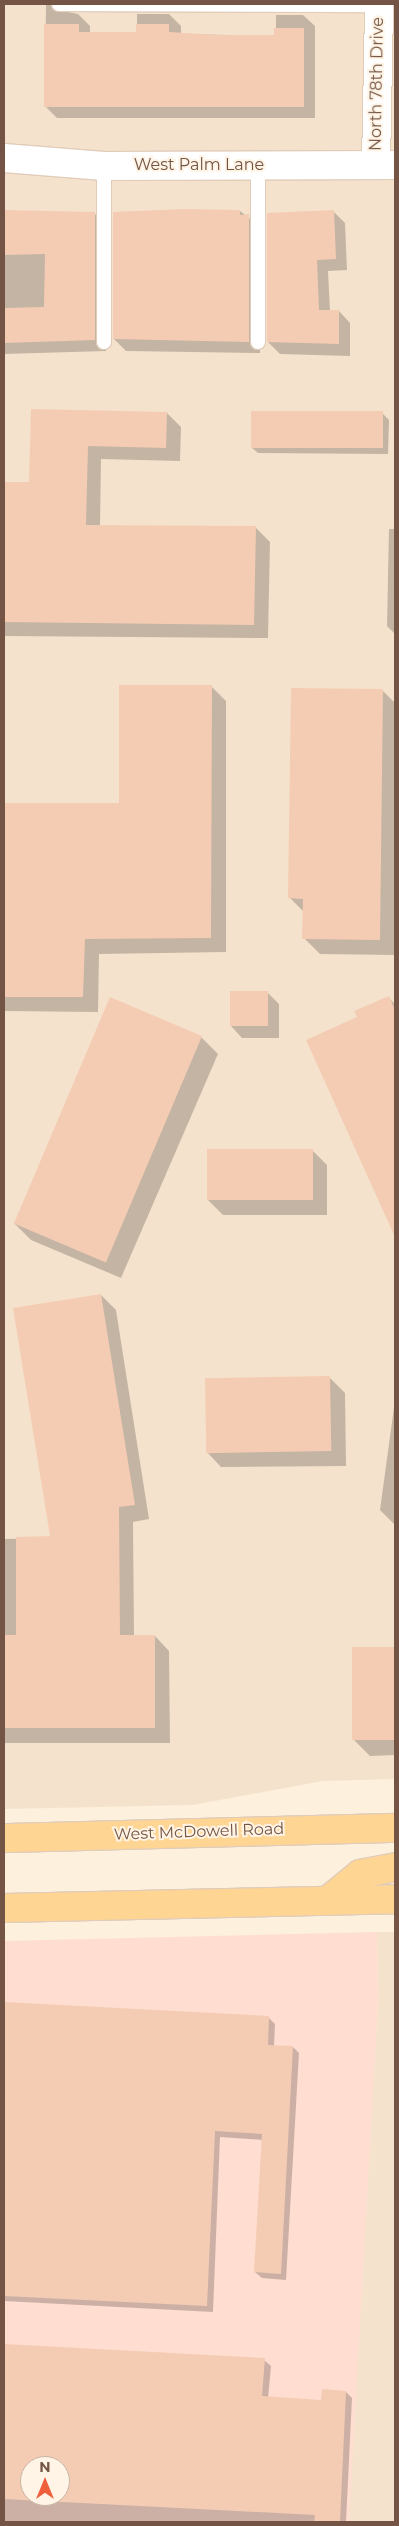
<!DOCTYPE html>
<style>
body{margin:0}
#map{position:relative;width:399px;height:2526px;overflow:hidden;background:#fdf0dd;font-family:Montserrat,sans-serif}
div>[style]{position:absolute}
.residential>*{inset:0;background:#f5e2cc}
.commercial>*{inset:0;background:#ffddd0}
.shadow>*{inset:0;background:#0003}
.building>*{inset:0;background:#f4ccb4;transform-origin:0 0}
.roads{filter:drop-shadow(1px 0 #e1ccba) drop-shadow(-1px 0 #e1ccba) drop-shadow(0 1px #e1ccba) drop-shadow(0 -1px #e1ccba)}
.lane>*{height:14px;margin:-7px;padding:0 7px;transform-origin:7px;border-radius:7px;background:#fff}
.street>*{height:28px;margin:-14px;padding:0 14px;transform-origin:14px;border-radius:14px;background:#fff}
.primary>*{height:28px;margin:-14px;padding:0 14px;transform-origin:14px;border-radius:14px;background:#ffd593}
span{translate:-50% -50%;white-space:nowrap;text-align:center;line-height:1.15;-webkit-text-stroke:4px #fff4e5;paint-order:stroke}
.street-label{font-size:16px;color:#745545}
.frame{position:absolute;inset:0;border:5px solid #745545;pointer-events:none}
.north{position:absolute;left:20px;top:2456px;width:50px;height:50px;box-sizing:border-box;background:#fff4e5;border:1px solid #c7b4a5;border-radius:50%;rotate:0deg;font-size:14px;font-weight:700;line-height:20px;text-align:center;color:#745545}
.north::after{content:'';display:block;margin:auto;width:18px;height:22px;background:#ef5f3b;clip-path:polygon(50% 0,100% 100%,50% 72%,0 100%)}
</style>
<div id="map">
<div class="residential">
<i style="clip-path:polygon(4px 4px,395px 4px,395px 1779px,323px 1781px,193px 1805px,4px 1809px)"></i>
<i style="clip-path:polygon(377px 1932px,395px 1932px,395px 2522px,346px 2522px,378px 2001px)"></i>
</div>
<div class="commercial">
<i style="clip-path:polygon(evenodd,377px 1932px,378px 2001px,349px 2522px,4px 2522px,4px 1941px,377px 1932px,30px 2466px,60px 2466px,60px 2496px,30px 2496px,30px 2466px)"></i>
</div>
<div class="shadow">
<i style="clip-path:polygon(46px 4px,90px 4px,63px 11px,78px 14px,90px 26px,90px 34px,137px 34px,137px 14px,169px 14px,181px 26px,181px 34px,276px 36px,276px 15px,303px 15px,315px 26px,315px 118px,57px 118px,45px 106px)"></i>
<i style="clip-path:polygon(240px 211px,260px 227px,260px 353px,126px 351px,114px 339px)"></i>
<i style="clip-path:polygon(333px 211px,345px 223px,347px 270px,328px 271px,330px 311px,339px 311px,350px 323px,350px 356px,280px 354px,268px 342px)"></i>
<i style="clip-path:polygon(4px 213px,95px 214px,106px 225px,106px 351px,4px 354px)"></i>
<i style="clip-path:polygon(32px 410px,167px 413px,181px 427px,180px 461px,101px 459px,100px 526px,256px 528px,270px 542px,268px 638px,4px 636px,4px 484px,31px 484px)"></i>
<i style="clip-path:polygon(383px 414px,389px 420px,388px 454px,258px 453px,251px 447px)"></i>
<i style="clip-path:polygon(389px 529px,395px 529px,395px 634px,387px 626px)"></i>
<i style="clip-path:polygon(211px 686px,226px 701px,226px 952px,99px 954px,98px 1012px,4px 1011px,4px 805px,120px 804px)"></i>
<i style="clip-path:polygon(382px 690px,395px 703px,395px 955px,320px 954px,304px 938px,304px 912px,290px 898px)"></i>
<i style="clip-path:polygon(267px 992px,279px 1004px,279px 1038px,242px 1038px,231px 1026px)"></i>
<i style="clip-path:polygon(388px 997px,395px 1004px,395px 1234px,307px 1041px,358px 1018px)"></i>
<i style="clip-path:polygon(201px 1037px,218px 1054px,121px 1278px,31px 1240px,14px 1223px)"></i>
<i style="clip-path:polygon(312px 1150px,327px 1165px,327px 1215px,223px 1215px,208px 1200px)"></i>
<i style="clip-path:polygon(101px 1295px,116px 1310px,149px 1519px,133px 1522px,134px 1636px,155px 1636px,169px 1651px,170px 1743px,4px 1743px,4px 1539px,51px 1538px)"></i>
<i style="clip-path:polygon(330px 1378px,345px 1393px,346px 1466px,221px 1467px,206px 1451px)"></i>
<i style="clip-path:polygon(395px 1400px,395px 1525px,380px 1510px)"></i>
<i style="clip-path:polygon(395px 1648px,395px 1755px,370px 1756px,354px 1740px,353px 1649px)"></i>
<i style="clip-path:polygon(4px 2004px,269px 2018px,275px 2024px,274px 2046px,293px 2047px,299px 2053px,286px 2280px,262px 2278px,255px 2272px,263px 2140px,220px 2137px,213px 2312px,4px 2301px)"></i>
<i style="clip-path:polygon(evenodd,4px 2345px,264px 2360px,271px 2366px,268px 2398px,322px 2401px,346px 2392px,352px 2398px,346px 2522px,4px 2522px,4px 2345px,30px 2466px,60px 2466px,60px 2496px,30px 2496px,30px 2466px)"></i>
</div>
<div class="building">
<i style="clip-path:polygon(44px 24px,79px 24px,79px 32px,136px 32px,136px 24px,169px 24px,169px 32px,216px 35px,274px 35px,274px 28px,304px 28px,304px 107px,44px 107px)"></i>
<i style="clip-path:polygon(185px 209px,240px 210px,240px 215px,249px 214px,249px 342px,113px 339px,113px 212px)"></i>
<i style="clip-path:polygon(4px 210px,95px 212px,95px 340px,4px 343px,4px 308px,44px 307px,45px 254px,4px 255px)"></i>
<i style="clip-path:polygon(334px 210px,336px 259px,317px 260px,319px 310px,339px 310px,339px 344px,267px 342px,267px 213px)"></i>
<i style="clip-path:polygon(31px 409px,167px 412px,166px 448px,88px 446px,86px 525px,256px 526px,254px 625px,4px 622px,4px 482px,29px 482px)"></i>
<i style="left:251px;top:411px;width:132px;height:37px"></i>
<i style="clip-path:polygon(119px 685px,212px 685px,211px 938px,85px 939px,83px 997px,4px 997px,4px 803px,119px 803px)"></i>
<i style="clip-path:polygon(291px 688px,383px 689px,380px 940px,302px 939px,303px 899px,288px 898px)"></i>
<i style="left:230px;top:991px;width:38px;height:35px"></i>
<i style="clip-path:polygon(389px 996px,395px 1010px,395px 1237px,306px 1040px,357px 1017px,354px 1011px)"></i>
<i style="left:110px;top:997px;width:100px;height:246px;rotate:23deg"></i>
<i style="left:207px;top:1149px;width:106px;height:51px"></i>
<i style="clip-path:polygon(101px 1294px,135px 1505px,119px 1507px,120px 1635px,155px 1635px,155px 1728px,4px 1728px,4px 1635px,16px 1635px,16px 1537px,50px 1536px,13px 1308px)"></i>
<i style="left:330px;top:1376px;width:75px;height:125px;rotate:89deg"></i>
<i style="left:352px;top:1647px;width:43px;height:93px"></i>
<i style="clip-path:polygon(4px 2002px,269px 2016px,268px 2045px,293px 2046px,281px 2274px,254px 2272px,262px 2134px,215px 2131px,207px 2306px,4px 2296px)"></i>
<i style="clip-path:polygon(evenodd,4px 2344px,265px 2358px,262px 2396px,321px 2400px,322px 2389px,346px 2391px,340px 2522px,314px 2522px,315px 2515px,4px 2499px,4px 2344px,30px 2466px,60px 2466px,60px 2496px,30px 2496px,30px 2466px)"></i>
</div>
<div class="roads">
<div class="lane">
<i style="left:59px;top:4px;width:320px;rotate:0.2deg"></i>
<i style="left:258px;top:165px;width:177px;rotate:90deg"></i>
<i style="left:104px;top:166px;width:176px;rotate:90deg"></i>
</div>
<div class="street">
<i style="left:4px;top:158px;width:100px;rotate:4.6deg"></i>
<i style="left:104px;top:166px;width:291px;rotate:-0.2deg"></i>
<i style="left:376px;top:165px;width:161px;rotate:-88.9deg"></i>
</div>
<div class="primary">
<i style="left:4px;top:1838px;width:391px;rotate:-1.5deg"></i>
<i style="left:327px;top:1901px;width:43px;rotate:-39.3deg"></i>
<i style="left:360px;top:1874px;width:36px;rotate:-11deg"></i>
<i style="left:4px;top:1908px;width:391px;rotate:-1.3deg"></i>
</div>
</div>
<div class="street-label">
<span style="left:377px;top:84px;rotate:-89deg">North 78th Drive</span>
<span style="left:199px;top:165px">West Palm Lane</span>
<span style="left:199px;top:1832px;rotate:-2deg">West McDowell Road</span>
</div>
<div class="frame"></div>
<div class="north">N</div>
</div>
